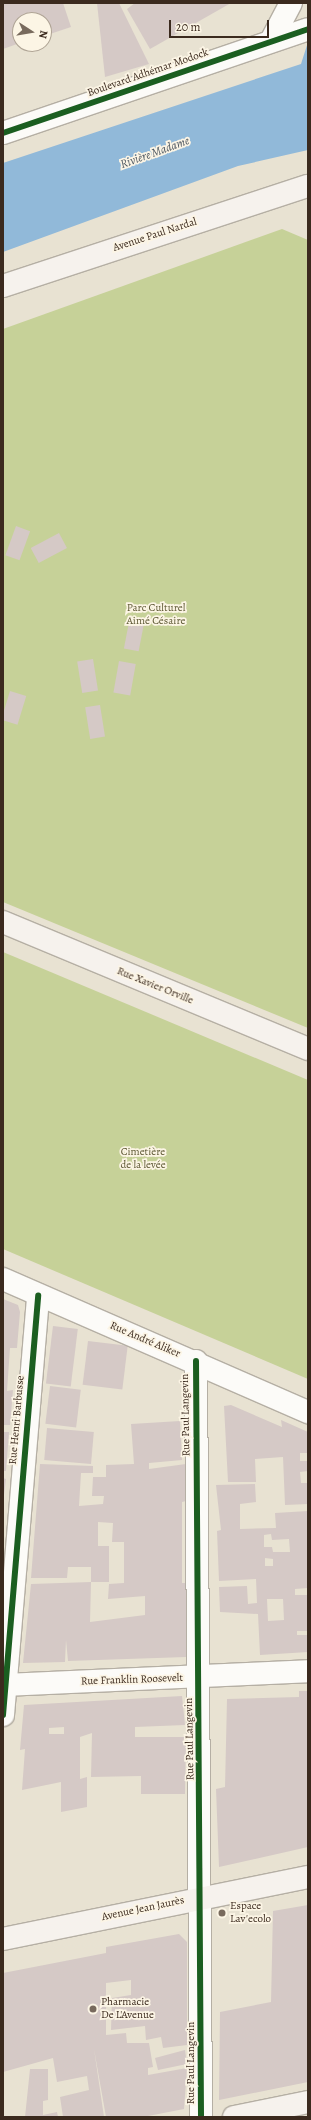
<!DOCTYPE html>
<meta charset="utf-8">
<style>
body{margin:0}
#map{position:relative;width:311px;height:2120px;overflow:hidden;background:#e8e2d2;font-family:Alegreya,serif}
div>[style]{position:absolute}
.green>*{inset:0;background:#c6d198}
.water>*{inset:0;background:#91b9d9}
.building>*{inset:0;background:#d5c9c6;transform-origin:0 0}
.roads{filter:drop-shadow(1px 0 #b5afa4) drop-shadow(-1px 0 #b5afa4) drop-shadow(0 1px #b5afa4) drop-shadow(0 -1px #b5afa4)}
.street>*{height:22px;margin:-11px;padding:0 11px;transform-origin:11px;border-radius:11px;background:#fcfbf8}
.secondary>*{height:22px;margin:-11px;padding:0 11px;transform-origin:11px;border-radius:11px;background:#f6f2ed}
.cycleway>*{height:6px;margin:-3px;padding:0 3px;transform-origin:3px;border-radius:3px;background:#1b5e20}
.dots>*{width:11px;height:11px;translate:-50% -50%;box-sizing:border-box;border:2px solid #fcf5e5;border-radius:50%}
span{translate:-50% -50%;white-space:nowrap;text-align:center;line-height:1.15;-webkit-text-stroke:3.5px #fcf5e5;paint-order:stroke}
.street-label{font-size:11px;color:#3b2a1e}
.park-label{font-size:11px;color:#5d5834}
.poi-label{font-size:11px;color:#3b2a1e}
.left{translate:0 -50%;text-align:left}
.water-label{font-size:12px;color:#4c5660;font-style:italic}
.frame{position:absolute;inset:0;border:4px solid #3b2a1e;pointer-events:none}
.north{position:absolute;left:12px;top:12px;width:40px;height:40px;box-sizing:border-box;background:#fcf5e5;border:1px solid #afa495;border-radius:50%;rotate:102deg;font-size:11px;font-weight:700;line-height:16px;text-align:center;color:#3b2a1e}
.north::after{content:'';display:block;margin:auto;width:14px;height:18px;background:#786a5d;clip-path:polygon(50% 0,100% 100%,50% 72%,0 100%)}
.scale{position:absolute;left:169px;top:20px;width:100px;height:18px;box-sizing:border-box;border:2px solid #3b2a1e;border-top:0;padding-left:5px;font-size:12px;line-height:14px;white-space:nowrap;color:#3b2a1e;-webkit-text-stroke:3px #fcf5e5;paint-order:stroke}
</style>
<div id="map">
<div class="green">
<i style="clip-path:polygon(282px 229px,308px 240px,308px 1028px,3px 902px,3px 329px)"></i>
<i style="clip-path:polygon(3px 952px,308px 1080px,308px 1379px,3px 1249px)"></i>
</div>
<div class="water">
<i style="clip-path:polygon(308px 42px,308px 150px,238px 166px,3px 252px,3px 163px,301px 64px)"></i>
</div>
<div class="building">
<i style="clip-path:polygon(3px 3px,63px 3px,71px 27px,44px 36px,44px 20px,20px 20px,20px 43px,3px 49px)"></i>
<i style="clip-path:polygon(97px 3px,119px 3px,149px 64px,105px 77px)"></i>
<i style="clip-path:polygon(135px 3px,231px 3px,150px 49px,127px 9px)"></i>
<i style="left:16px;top:526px;width:15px;height:31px;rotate:20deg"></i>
<i style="left:59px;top:533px;width:17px;height:32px;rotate:62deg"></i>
<i style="left:130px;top:617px;width:15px;height:32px;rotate:11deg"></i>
<i style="left:93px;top:659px;width:32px;height:16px;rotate:81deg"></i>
<i style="left:119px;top:661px;width:17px;height:32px;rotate:10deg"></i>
<i style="left:10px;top:691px;width:17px;height:30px;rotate:17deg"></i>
<i style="left:100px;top:705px;width:32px;height:15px;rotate:81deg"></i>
<i style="clip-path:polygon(3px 1299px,18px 1305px,20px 1312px,17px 1348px,10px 1348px,7px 1391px,13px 1390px,10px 1425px,3px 1425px)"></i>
<i style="left:53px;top:1326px;width:25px;height:58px;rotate:7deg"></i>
<i style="left:88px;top:1341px;width:40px;height:44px;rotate:7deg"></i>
<i style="left:50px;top:1386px;width:31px;height:38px;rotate:7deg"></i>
<i style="clip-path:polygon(231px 1405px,282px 1427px,281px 1420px,308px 1432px,308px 1453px,300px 1453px,300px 1461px,308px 1461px,308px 1471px,300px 1472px,301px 1483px,308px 1483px,308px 1504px,285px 1505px,283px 1457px,255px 1459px,256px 1482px,228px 1482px,224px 1406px)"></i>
<i style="clip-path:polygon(180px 1421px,182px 1460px,149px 1463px,149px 1469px,186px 1464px,186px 1501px,182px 1502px,182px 1583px,187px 1583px,186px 1657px,68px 1661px,66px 1640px,65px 1662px,23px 1663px,31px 1584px,91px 1582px,90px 1622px,145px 1615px,145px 1596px,108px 1599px,109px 1584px,124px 1583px,124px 1542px,112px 1542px,113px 1523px,98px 1522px,98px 1546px,109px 1546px,109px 1582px,91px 1582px,91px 1567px,68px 1567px,67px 1578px,31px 1578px,40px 1464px,93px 1466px,93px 1473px,81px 1473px,79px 1506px,103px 1504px,104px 1496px,92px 1496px,93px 1477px,106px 1477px,106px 1465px,134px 1464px,131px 1424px)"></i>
<i style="left:47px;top:1428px;width:47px;height:32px;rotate:5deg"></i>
<i style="clip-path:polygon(3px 1432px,9px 1432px,6px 1471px,3px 1471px)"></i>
<i style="clip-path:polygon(3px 1478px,6px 1479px,4px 1495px,3px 1495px)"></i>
<i style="clip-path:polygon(evenodd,255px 1484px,256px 1502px,240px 1504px,240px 1529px,276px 1528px,275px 1513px,308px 1511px,308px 1588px,295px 1589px,295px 1595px,308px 1595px,308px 1631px,297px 1631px,297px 1635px,308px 1635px,308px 1652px,260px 1655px,258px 1614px,220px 1612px,219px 1587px,247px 1586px,248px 1604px,257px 1603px,256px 1579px,219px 1581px,217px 1531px,221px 1530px,216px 1485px,255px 1484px,271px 1534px,272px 1540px,289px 1539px,290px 1552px,273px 1552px,272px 1547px,264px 1547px,264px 1535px,271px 1534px,255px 1484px,265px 1558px,273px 1559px,273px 1566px,265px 1566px,265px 1558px,255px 1484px,267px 1599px,283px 1599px,284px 1620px,268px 1621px,267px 1599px)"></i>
<i style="clip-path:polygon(299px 1691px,308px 1691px,308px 1847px,219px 1867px,216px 1789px,225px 1787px,227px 1699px,299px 1697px)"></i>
<i style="clip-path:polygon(evenodd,182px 1696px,185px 1725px,135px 1727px,135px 1737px,186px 1737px,185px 1794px,141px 1794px,141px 1776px,91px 1777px,92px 1733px,80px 1737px,80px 1779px,87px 1777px,87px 1807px,61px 1812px,61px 1782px,22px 1790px,25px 1749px,20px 1750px,24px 1705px,182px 1696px,64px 1727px,64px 1734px,49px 1734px,49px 1728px,64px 1727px)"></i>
<i style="clip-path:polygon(308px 1905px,308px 2082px,219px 2100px,220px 2012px,271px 2002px,273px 1911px)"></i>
<i style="clip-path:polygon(179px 1934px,187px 1942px,187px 2045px,163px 2048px,161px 2037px,146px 2040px,145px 2026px,111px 2030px,112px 1998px,131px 1995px,131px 1980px,106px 1983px,106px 2035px,126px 2033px,127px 2043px,149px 2043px,153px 2067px,148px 2068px,148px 2075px,187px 2068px,184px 2109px,143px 2117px,106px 2117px,94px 2049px,104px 2117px,63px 2117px,60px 2097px,89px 2090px,87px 2076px,57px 2082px,53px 2058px,3px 2072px,3px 1973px,106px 1953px,106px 1947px)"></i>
<i style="clip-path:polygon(185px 2050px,187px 2064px,158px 2070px,155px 2058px)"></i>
<i style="clip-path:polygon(30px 2069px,48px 2069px,48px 2100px,43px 2101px,43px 2115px,57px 2112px,58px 2117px,25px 2117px)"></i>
</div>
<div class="roads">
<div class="street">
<i style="left:271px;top:41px;width:43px;rotate:-62.2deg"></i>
<i style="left:3px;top:133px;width:322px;rotate:-18.8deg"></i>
<i style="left:3px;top:1279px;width:333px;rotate:23.6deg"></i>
<i style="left:196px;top:1361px;width:756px;rotate:89.62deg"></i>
<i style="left:3px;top:1685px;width:305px;rotate:-2.6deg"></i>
<i style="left:3px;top:1715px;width:421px;rotate:-85.2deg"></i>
</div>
<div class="secondary">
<i style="left:3px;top:286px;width:321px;rotate:-18.2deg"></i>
<i style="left:3px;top:922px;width:330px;rotate:22.6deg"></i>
<i style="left:3px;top:1939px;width:311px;rotate:-11.5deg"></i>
<i style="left:234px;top:2117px;width:76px;rotate:-11.5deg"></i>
</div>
</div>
<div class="cycleway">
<i style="left:3px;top:133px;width:322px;rotate:-18.8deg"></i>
<i style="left:196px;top:1361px;width:756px;rotate:89.62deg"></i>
<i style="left:3px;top:1715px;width:421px;rotate:-85.2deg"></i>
</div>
<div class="dots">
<i style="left:222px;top:1913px;background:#786a5d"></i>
<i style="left:93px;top:2009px;background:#786a5d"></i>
</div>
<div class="street-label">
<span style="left:148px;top:73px;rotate:-19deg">Boulevard Adhémar Modock</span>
<span style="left:155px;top:235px;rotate:-18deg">Avenue Paul Nardal</span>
<span style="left:155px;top:986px;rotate:22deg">Rue Xavier Orville</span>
<span style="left:145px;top:1340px;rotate:23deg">Rue André Aliker</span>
<span style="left:186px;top:1415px;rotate:-91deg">Rue Paul Langevin</span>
<span style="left:17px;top:1420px;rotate:-85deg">Rue Henri Barbusse</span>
<span style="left:132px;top:1680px;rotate:-2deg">Rue Franklin Roosevelt</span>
<span style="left:190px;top:1739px;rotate:-91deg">Rue Paul Langevin</span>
<span style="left:143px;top:1909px;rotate:-12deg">Avenue Jean Jaurès</span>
<span style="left:191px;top:2063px;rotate:-90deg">Rue Paul Langevin</span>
</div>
<div class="park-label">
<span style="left:156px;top:615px">Parc Culturel<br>Aimé Césaire</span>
<span style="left:143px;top:1159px">Cimetière<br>de la levée</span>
</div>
<div class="poi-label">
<span class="left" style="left:230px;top:1913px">Espace<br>Lav'ecolo</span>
<span class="left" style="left:101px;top:2009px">Pharmacie<br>De L'Avenue</span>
</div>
<div class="water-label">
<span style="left:155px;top:153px;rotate:-20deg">Rivière Madame</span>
</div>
<div class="frame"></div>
<div class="north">N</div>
<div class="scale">20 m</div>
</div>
